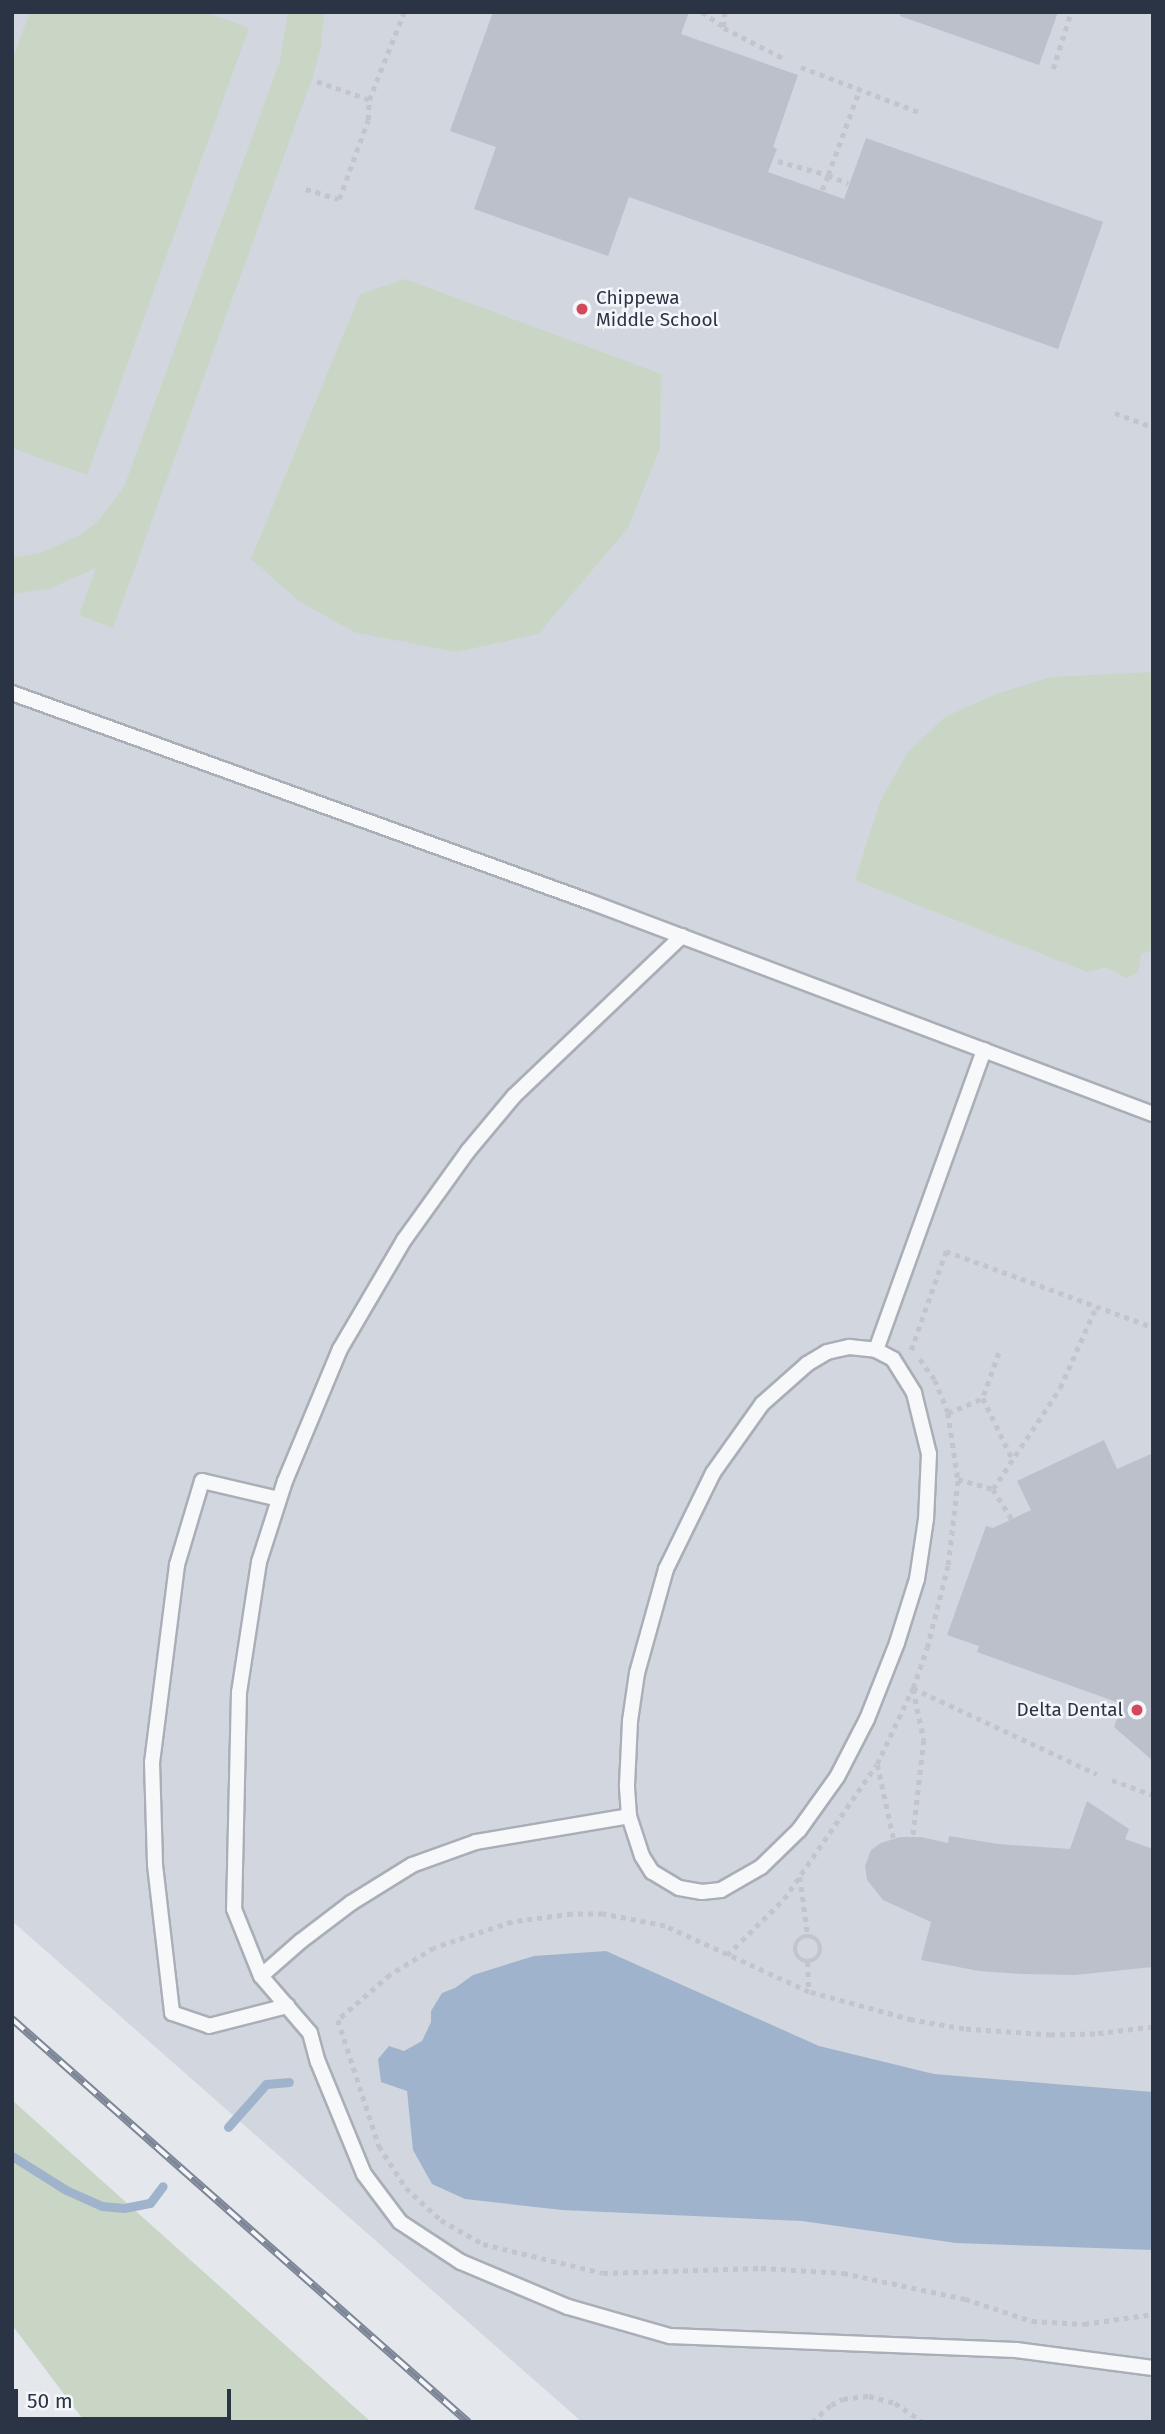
<!DOCTYPE html>
<style>
body{margin:0}
#map{position:relative;width:1165px;height:2434px;overflow:hidden;background:#e4e7ec;font-family:"Fira Sans",sans-serif}
div>[style]{position:absolute}
.built>*{inset:0;background:#d2d6de}
.green>*{inset:0;background:#c9d6c5}
.water>*{inset:0;background:#9fb4cc}
.stream>*{height:9px;margin:-4.5px;padding:0 4.5px;transform-origin:4.5px;border-radius:4.5px;background:#9fb4cc}
.building>*{inset:0;background:#bbc0ca}
.path>*{height:4.5px;margin-top:-2.25px;transform-origin:0;background:repeating-linear-gradient(90deg,#c2c5cb 0 5px,transparent 0 10px)}
.path>.ring{margin:-2.25px;padding:0;box-sizing:content-box;background:none;border:4.5px solid #c2c5cb;border-radius:50%}
.roads{filter:drop-shadow(2px 0 #a9aeb7) drop-shadow(-2px 0 #a9aeb7) drop-shadow(0 2px #a9aeb7) drop-shadow(0 -2px #a9aeb7)}
.service>*{height:14px;margin:-7px;padding:0 7px;transform-origin:7px;border-radius:7px;background:#f7f8fa}
.rail>*{height:8px;margin-top:-4px;transform-origin:0;background:repeating-linear-gradient(90deg,#f4f6f9 0 16px,#7d8696 0 32px);box-sizing:border-box;border-block:2px solid #7d8696}
.dots>*{width:19px;height:19px;translate:-50% -50%;box-sizing:border-box;border:4px solid #f4f6f9;border-radius:50%}
span{translate:-50% -50%;white-space:nowrap;text-align:center;line-height:1.15;-webkit-text-stroke:5px #f4f6f9;paint-order:stroke}
.poi-label{font-size:19px;color:#2b3445}
.left{translate:0 -50%;text-align:left}
.right{translate:-100% -50%;text-align:right}
.frame{position:absolute;inset:0;border:14px solid #2b3445;pointer-events:none}
.scale{position:absolute;left:14px;top:2389px;width:217px;height:32px;box-sizing:border-box;border:4px solid #2b3445;border-top:0;padding-left:9px;font-size:21px;line-height:24px;white-space:nowrap;color:#2b3445;-webkit-text-stroke:5px #f4f6f9;paint-order:stroke}
</style>
<div id="map">
<div class="built">
<i style="clip-path:polygon(12px 12px,1153px 12px,1153px 2422px,582px 2422px,12px 1921px)"></i>
</div>
<div class="green">
<i style="clip-path:polygon(30px 12px,205px 12px,249px 28px,87px 475px,12px 448px,12px 61px)"></i>
<i style="clip-path:polygon(288px 12px,324px 12px,321px 46px,314px 73px,113px 628px,79px 615px,96px 568px,51px 588px,12px 594px,12px 558px,41px 553px,80px 535px,97px 522px,124px 487px,280px 61px)"></i>
<i style="clip-path:polygon(405px 279px,661px 374px,660px 448px,628px 528px,538px 634px,456px 652px,354px 632px,299px 601px,251px 559px,360px 294px)"></i>
<i style="clip-path:polygon(1153px 672px,1153px 950px,1141px 954px,1138px 972px,1126px 978px,1106px 967px,1087px 972px,855px 880px,880px 802px,907px 753px,945px 717px,996px 694px,1051px 677px)"></i>
<i style="clip-path:polygon(12px 2100px,371px 2422px,85px 2422px,12px 2325px)"></i>
</div>
<div class="water">
<i style="clip-path:polygon(606px 1951px,819px 2046px,934px 2074px,1153px 2092px,1153px 2250px,956px 2243px,802px 2221px,562px 2210px,465px 2199px,432px 2184px,413px 2150px,407px 2091px,381px 2082px,378px 2059px,389px 2046px,404px 2051px,422px 2041px,431px 2022px,431px 2011px,442px 1993px,455px 1988px,473px 1975px,534px 1956px)"></i>
</div>
<div class="stream">
<i style="left:228px;top:2127px;width:57px;rotate:-48.5deg"></i>
<i style="left:266px;top:2084px;width:23px;rotate:-5deg"></i>
<i style="left:12px;top:2156px;width:64px;rotate:32.2deg"></i>
<i style="left:66px;top:2190px;width:39px;rotate:24deg"></i>
<i style="left:102px;top:2206px;width:22px;rotate:5deg"></i>
<i style="left:124px;top:2208px;width:26px;rotate:-11deg"></i>
<i style="left:150px;top:2203px;width:21px;rotate:-53deg"></i>
</div>
<div class="building">
<i style="clip-path:polygon(493px 12px,689px 12px,681px 34px,798px 75px,773px 147px,777px 149px,768px 172px,844px 199px,866px 138px,1103px 222px,1058px 349px,629px 197px,608px 256px,474px 209px,496px 147px,450px 131px)"></i>
<i style="clip-path:polygon(901px 12px,1058px 12px,1039px 65px,900px 16px)"></i>
<i style="clip-path:polygon(1104px 1440px,1117px 1469px,1153px 1453px,1153px 1761px,1114px 1727px,1122px 1704px,977px 1652px,979px 1646px,947px 1635px,986px 1526px,993px 1528px,1031px 1510px,1017px 1481px)"></i>
<i style="clip-path:polygon(1087px 1801px,1129px 1829px,1125px 1839px,1153px 1849px,1153px 1967px,1075px 1975px,1022px 1974px,979px 1971px,921px 1960px,931px 1922px,883px 1900px,867px 1880px,865px 1866px,871px 1850px,881px 1843px,900px 1837px,921px 1837px,948px 1843px,949px 1836px,998px 1844px,1070px 1849px)"></i>
</div>
<div class="path">
<i style="left:702px;top:12px;width:27px;rotate:34deg"></i>
<i style="left:725px;top:12px;width:16px;rotate:94deg"></i>
<i style="left:724px;top:28px;width:68px;rotate:26.9deg"></i>
<i style="left:801px;top:67px;width:126px;rotate:20.9deg"></i>
<i style="left:1053px;top:69px;width:60px;rotate:-72.5deg"></i>
<i style="left:369px;top:100px;width:95px;rotate:-68.3deg"></i>
<i style="left:778px;top:161px;width:52px;rotate:15.6deg"></i>
<i style="left:828px;top:175px;width:90px;rotate:-69.7deg"></i>
<i style="left:306px;top:189px;width:34px;rotate:17deg"></i>
<i style="left:339px;top:199px;width:84px;rotate:-69.8deg"></i>
<i style="left:368px;top:120px;width:20px;rotate:-87deg"></i>
<i style="left:369px;top:100px;width:60px;rotate:-160.7deg"></i>
<i style="left:822px;top:190px;width:16px;rotate:-68deg"></i>
<i style="left:828px;top:175px;width:22px;rotate:22deg"></i>
<i style="left:1115px;top:413px;width:40px;rotate:20.2deg"></i>
<i style="left:911px;top:1350px;width:105px;rotate:-70.5deg"></i>
<i style="left:946px;top:1251px;width:221px;rotate:20.2deg"></i>
<i style="left:999px;top:1353px;width:48px;rotate:109.6deg"></i>
<i style="left:983px;top:1398px;width:69px;rotate:64.2deg"></i>
<i style="left:920px;top:1359px;width:26px;rotate:54deg"></i>
<i style="left:935px;top:1380px;width:35px;rotate:68deg"></i>
<i style="left:948px;top:1413px;width:67px;rotate:81.4deg"></i>
<i style="left:948px;top:1413px;width:38px;rotate:-23deg"></i>
<i style="left:993px;top:1489px;width:121px;rotate:-56.4deg"></i>
<i style="left:1060px;top:1388px;width:89px;rotate:-66deg"></i>
<i style="left:913px;top:1688px;width:203px;rotate:25.1deg"></i>
<i style="left:913px;top:1689px;width:52px;rotate:77.8deg"></i>
<i style="left:924px;top:1740px;width:97px;rotate:96.5deg"></i>
<i style="left:1112px;top:1780px;width:44px;rotate:20.1deg"></i>
<i style="left:893px;top:1838px;width:76px;rotate:-102.2deg"></i>
<i style="left:877px;top:1764px;width:84px;rotate:-64.7deg"></i>
<i style="left:913px;top:1688px;width:42px;rotate:-70.7deg"></i>
<i style="left:927px;top:1648px;width:86px;rotate:-75.8deg"></i>
<i style="left:948px;top:1565px;width:87px;rotate:-83.4deg"></i>
<i style="left:958px;top:1479px;width:36px;rotate:16deg"></i>
<i style="left:993px;top:1489px;width:36px;rotate:58deg"></i>
<i style="left:800px;top:1877px;width:60px;rotate:82.3deg"></i>
<i class="ring" style="left:795px;top:1936px;width:21.5px;height:21.5px"></i>
<i style="left:727px;top:1955px;width:80px;rotate:-44.5deg"></i>
<i style="left:784px;top:1899px;width:163px;rotate:-55.5deg"></i>
<i style="left:808px;top:1962px;width:30px;rotate:88deg"></i>
<i style="left:1153px;top:2027px;width:58px;rotate:173.1deg"></i>
<i style="left:1095px;top:2034px;width:44px;rotate:178.7deg"></i>
<i style="left:1051px;top:2035px;width:87px;rotate:-176.1deg"></i>
<i style="left:964px;top:2029px;width:53px;rotate:-170.2deg"></i>
<i style="left:912px;top:2020px;width:107px;rotate:-164.8deg"></i>
<i style="left:809px;top:1992px;width:158px;rotate:-155.4deg"></i>
<i style="left:665px;top:1926px;width:63px;rotate:-169deg"></i>
<i style="left:603px;top:1914px;width:31px;rotate:180deg"></i>
<i style="left:572px;top:1914px;width:61px;rotate:172.4deg"></i>
<i style="left:512px;top:1922px;width:82px;rotate:161.6deg"></i>
<i style="left:434px;top:1948px;width:52px;rotate:148.5deg"></i>
<i style="left:390px;top:1975px;width:69px;rotate:139.1deg"></i>
<i style="left:338px;top:2020px;width:133px;rotate:72deg"></i>
<i style="left:379px;top:2146px;width:50px;rotate:57.3deg"></i>
<i style="left:406px;top:2188px;width:47px;rotate:42.4deg"></i>
<i style="left:441px;top:2220px;width:48px;rotate:29.7deg"></i>
<i style="left:483px;top:2244px;width:123px;rotate:13.6deg"></i>
<i style="left:603px;top:2273px;width:158px;rotate:-1.8deg"></i>
<i style="left:761px;top:2268px;width:82px;rotate:3.5deg"></i>
<i style="left:843px;top:2273px;width:125px;rotate:12deg"></i>
<i style="left:965px;top:2299px;width:71px;rotate:18.2deg"></i>
<i style="left:1032px;top:2321px;width:52px;rotate:3.3deg"></i>
<i style="left:1084px;top:2324px;width:70px;rotate:-8.2deg"></i>
<i style="left:812px;top:2422px;width:25px;rotate:-42deg"></i>
<i style="left:831px;top:2405px;width:13px;rotate:-27deg"></i>
<i style="left:843px;top:2399px;width:26px;rotate:-7deg"></i>
<i style="left:869px;top:2396px;width:27px;rotate:15deg"></i>
<i style="left:895px;top:2403px;width:34px;rotate:34deg"></i>
</div>
<div class="roads">
<div class="service">
<i style="left:12px;top:693px;width:612px;rotate:19.86deg"></i>
<i style="left:588px;top:901px;width:604px;rotate:20.66deg"></i>
<i style="left:682px;top:936px;width:232px;rotate:136.4deg"></i>
<i style="left:514px;top:1096px;width:72px;rotate:129.9deg"></i>
<i style="left:468px;top:1151px;width:110px;rotate:125.7deg"></i>
<i style="left:404px;top:1240px;width:126px;rotate:120.4deg"></i>
<i style="left:340px;top:1349px;width:143px;rotate:112.6deg"></i>
<i style="left:285px;top:1481px;width:85px;rotate:107.8deg"></i>
<i style="left:259px;top:1562px;width:132px;rotate:98.7deg"></i>
<i style="left:239px;top:1692px;width:217px;rotate:91.3deg"></i>
<i style="left:234px;top:1909px;width:72px;rotate:68.1deg"></i>
<i style="left:261px;top:1976px;width:75px;rotate:49.3deg"></i>
<i style="left:310px;top:2033px;width:30px;rotate:75deg"></i>
<i style="left:318px;top:2062px;width:121px;rotate:67.7deg"></i>
<i style="left:364px;top:2174px;width:60px;rotate:53.1deg"></i>
<i style="left:400px;top:2222px;width:73px;rotate:33.3deg"></i>
<i style="left:461px;top:2262px;width:116px;rotate:22.8deg"></i>
<i style="left:568px;top:2307px;width:106px;rotate:15.9deg"></i>
<i style="left:670px;top:2336px;width:346px;rotate:2.3deg"></i>
<i style="left:1016px;top:2350px;width:138px;rotate:7.5deg"></i>
<i style="left:849px;top:1347px;width:27px;rotate:6deg"></i>
<i style="left:876px;top:1350px;width:19px;rotate:28deg"></i>
<i style="left:893px;top:1359px;width:40px;rotate:58deg"></i>
<i style="left:914px;top:1393px;width:63px;rotate:76.2deg"></i>
<i style="left:929px;top:1454px;width:65px;rotate:92.6deg"></i>
<i style="left:926px;top:1519px;width:61px;rotate:98.5deg"></i>
<i style="left:917px;top:1579px;width:67px;rotate:107.4deg"></i>
<i style="left:897px;top:1643px;width:82px;rotate:111.5deg"></i>
<i style="left:867px;top:1719px;width:65px;rotate:117.3deg"></i>
<i style="left:837px;top:1777px;width:65px;rotate:125.6deg"></i>
<i style="left:799px;top:1830px;width:53px;rotate:135.8deg"></i>
<i style="left:761px;top:1867px;width:46px;rotate:150.1deg"></i>
<i style="left:721px;top:1890px;width:19px;rotate:174deg"></i>
<i style="left:702px;top:1892px;width:23px;rotate:-170deg"></i>
<i style="left:679px;top:1888px;width:31px;rotate:-149deg"></i>
<i style="left:652px;top:1872px;width:19px;rotate:-122deg"></i>
<i style="left:642px;top:1856px;width:42px;rotate:-108deg"></i>
<i style="left:629px;top:1816px;width:31px;rotate:-94deg"></i>
<i style="left:627px;top:1785px;width:64px;rotate:-87.3deg"></i>
<i style="left:630px;top:1721px;width:49px;rotate:-81.7deg"></i>
<i style="left:637px;top:1673px;width:108px;rotate:-74.4deg"></i>
<i style="left:666px;top:1569px;width:107px;rotate:-63.9deg"></i>
<i style="left:713px;top:1473px;width:85px;rotate:-54.6deg"></i>
<i style="left:762px;top:1404px;width:60px;rotate:-41.6deg"></i>
<i style="left:807px;top:1364px;width:23px;rotate:-31deg"></i>
<i style="left:827px;top:1352px;width:23px;rotate:-13deg"></i>
<i style="left:876px;top:1350px;width:319px;rotate:-70.2deg"></i>
<i style="left:279px;top:1499px;width:79px;rotate:-166.8deg"></i>
<i style="left:202px;top:1481px;width:88px;rotate:106.6deg"></i>
<i style="left:177px;top:1565px;width:199px;rotate:97.2deg"></i>
<i style="left:152px;top:1762px;width:103px;rotate:88.3deg"></i>
<i style="left:155px;top:1865px;width:149px;rotate:83.4deg"></i>
<i style="left:172px;top:2013px;width:39px;rotate:19deg"></i>
<i style="left:209px;top:2026px;width:81px;rotate:-14.4deg"></i>
<i style="left:261px;top:1976px;width:53px;rotate:-41.2deg"></i>
<i style="left:301px;top:1941px;width:63px;rotate:-37.2deg"></i>
<i style="left:351px;top:1903px;width:72px;rotate:-31.9deg"></i>
<i style="left:412px;top:1865px;width:68px;rotate:-19.8deg"></i>
<i style="left:476px;top:1842px;width:155px;rotate:-9.6deg"></i>
</div>
</div>
<div class="rail">
<i style="left:12px;top:2019px;width:609px;rotate:41.47deg"></i>
</div>
<div class="dots">
<i style="left:582px;top:309px;background:#d1495b"></i>
<i style="left:1137px;top:1710px;background:#d1495b"></i>
</div>
<div class="poi-label">
<span class="left" style="left:596px;top:309px">Chippewa<br>Middle School</span>
<span class="right" style="left:1123px;top:1710px">Delta Dental</span>
</div>
<div class="frame"></div>
<div class="scale">50 m</div>
</div>
